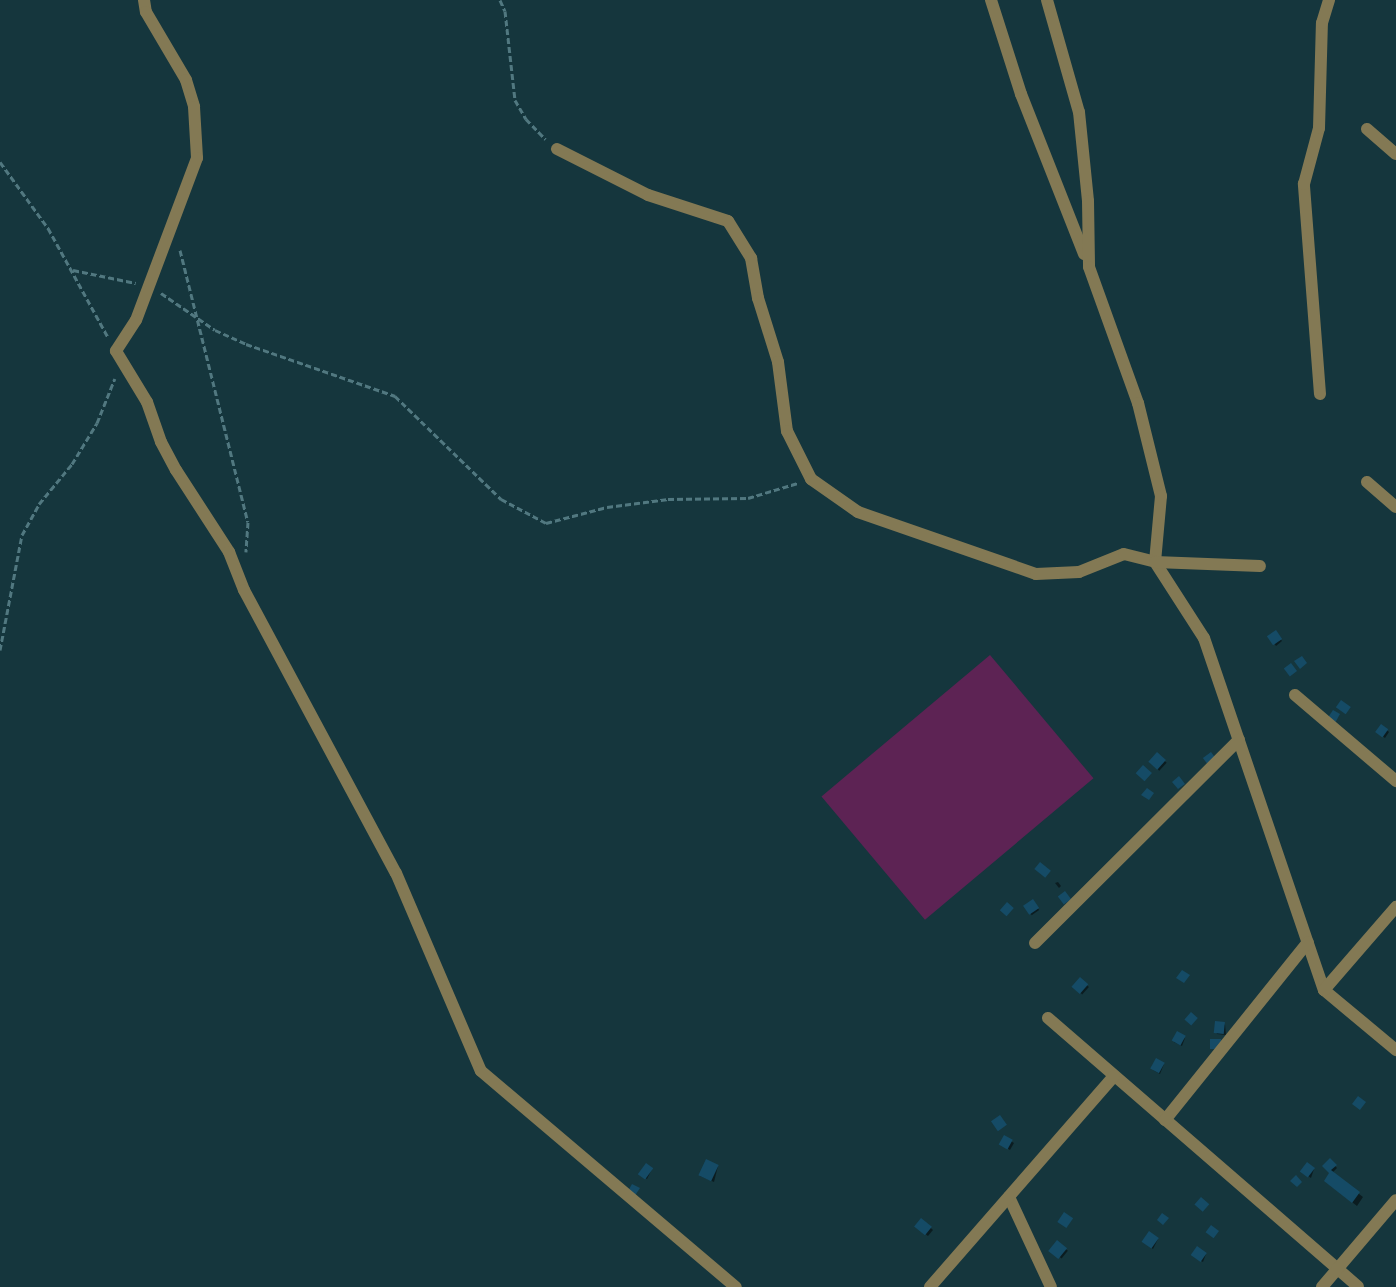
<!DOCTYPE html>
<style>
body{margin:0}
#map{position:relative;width:1396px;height:1287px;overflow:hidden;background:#15363d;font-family:Cabin,sans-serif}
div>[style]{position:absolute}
.green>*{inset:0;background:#5d2354;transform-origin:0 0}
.shadow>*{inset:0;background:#0007;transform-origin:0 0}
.building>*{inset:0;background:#154b66;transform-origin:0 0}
.path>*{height:3px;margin-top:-1.5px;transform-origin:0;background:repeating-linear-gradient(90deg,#517880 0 6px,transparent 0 9px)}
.minor>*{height:12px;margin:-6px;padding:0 6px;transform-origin:6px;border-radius:6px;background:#837954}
span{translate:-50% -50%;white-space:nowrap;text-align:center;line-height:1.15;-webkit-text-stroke:6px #092b32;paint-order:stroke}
</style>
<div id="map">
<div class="green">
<i style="left:990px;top:655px;width:161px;height:220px;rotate:50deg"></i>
</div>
<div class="shadow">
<i style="clip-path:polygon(1277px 634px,1282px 641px,1276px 646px,1269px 636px)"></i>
<i style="clip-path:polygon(1382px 726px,1389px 732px,1385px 738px,1377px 732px)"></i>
<i style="left:1157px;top:754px;width:13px;height:11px;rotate:42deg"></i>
<i style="clip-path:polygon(1058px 882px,1061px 886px,1059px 888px,1055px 883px)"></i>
<i style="left:1033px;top:901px;width:11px;height:9px;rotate:56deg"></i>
<i style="left:1080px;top:979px;width:12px;height:10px;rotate:42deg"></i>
<i style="clip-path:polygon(1225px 1024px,1226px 1035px,1217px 1034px,1216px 1032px)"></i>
<i style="clip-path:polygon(1185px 1038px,1182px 1046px,1174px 1042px)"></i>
<i style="clip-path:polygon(1164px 1064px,1160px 1074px,1153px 1070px)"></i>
<i style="clip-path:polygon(1004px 1137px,1014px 1143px,1010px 1150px,1002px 1145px)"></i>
<i style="clip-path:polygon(1330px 1160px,1337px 1168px,1332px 1173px,1363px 1197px,1357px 1206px,1330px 1185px,1331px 1173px,1324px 1166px)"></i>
<i style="clip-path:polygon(718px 1166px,714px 1182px,700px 1176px)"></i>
<i style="clip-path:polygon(652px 1169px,647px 1179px,640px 1174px)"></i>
<i style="clip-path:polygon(1314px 1169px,1311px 1178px,1302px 1172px)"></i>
<i style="clip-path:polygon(922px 1220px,933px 1230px,928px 1236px,916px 1227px)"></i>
<i style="clip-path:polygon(1158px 1239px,1153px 1249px,1145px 1243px)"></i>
<i style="left:1057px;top:1242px;width:14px;height:10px;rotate:39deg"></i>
<i style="clip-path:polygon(1206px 1254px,1203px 1262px,1194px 1257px)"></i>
</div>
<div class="building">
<i style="left:1276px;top:630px;width:11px;height:11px;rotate:56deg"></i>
<i style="clip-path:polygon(1302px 656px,1307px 663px,1300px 669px,1294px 661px)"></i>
<i style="left:1291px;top:663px;width:10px;height:9px;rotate:53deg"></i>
<i style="left:1341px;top:700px;width:12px;height:9px;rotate:35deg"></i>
<i style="clip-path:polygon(1333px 710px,1340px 714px,1335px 723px,1327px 719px)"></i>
<i style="left:1381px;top:724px;width:9px;height:10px;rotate:36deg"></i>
<i style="left:1157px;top:752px;width:12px;height:13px;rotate:42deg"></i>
<i style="left:1211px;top:752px;width:9px;height:10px;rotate:54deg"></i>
<i style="left:1143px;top:765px;width:12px;height:11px;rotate:42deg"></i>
<i style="clip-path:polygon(1179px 776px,1185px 784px,1178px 789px,1172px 782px)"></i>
<i style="clip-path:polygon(1147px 788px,1154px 793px,1149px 800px,1141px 795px)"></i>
<i style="left:1040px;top:862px;width:14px;height:9px;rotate:39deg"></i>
<i style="left:1065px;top:891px;width:10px;height:9px;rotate:53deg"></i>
<i style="left:1033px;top:899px;width:11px;height:12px;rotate:56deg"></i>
<i style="left:1007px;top:902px;width:9px;height:11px;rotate:41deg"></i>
<i style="clip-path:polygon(1182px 970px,1190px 975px,1184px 983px,1176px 978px)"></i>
<i style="left:1080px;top:977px;width:11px;height:13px;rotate:41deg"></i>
<i style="left:1191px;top:1012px;width:9px;height:10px;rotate:41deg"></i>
<i style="left:1215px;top:1021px;width:10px;height:12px;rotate:6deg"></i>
<i style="left:1177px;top:1031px;width:10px;height:11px;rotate:29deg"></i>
<i style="left:1210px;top:1039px;width:11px;height:10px"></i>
<i style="left:1156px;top:1058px;width:10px;height:12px;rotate:29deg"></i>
<i style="left:1358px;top:1096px;width:10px;height:10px;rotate:37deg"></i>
<i style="left:1000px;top:1115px;width:12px;height:11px;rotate:55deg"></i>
<i style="left:1004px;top:1135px;width:10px;height:11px;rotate:29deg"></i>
<i style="clip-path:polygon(1330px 1158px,1337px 1165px,1331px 1170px,1360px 1192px,1352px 1203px,1324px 1181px,1329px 1173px,1322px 1166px)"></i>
<i style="left:706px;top:1159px;width:14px;height:18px;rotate:25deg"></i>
<i style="left:1307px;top:1162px;width:10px;height:12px;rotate:37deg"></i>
<i style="left:646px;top:1163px;width:9px;height:14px;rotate:36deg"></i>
<i style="clip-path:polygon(1296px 1175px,1302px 1182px,1297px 1187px,1290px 1181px)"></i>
<i style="clip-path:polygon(632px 1184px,640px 1188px,634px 1197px,627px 1193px)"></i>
<i style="left:1201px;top:1197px;width:11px;height:10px;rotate:41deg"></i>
<i style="left:1064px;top:1212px;width:11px;height:12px;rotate:34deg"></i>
<i style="clip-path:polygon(1162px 1213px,1169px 1218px,1163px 1225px,1157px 1220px)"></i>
<i style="left:921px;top:1218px;width:14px;height:11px;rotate:39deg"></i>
<i style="left:1211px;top:1225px;width:10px;height:9px;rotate:37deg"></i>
<i style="left:1149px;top:1231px;width:12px;height:13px;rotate:35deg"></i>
<i style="left:1057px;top:1240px;width:13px;height:14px;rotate:39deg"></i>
<i style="left:1197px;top:1246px;width:12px;height:11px;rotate:35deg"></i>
</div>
<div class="path">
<i style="left:500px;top:0;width:12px;rotate:66deg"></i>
<i style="left:505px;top:11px;width:90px;rotate:83.6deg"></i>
<i style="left:515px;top:100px;width:22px;rotate:60deg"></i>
<i style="left:526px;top:119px;width:28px;rotate:46deg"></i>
<i style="left:0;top:162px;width:82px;rotate:54deg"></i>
<i style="left:48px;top:228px;width:124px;rotate:61.2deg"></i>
<i style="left:180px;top:250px;width:280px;rotate:76deg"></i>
<i style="left:248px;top:522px;width:30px;rotate:94deg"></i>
<i style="left:73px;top:270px;width:64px;rotate:11.7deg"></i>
<i style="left:161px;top:293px;width:65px;rotate:34.4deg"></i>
<i style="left:215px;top:330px;width:34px;rotate:24deg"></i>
<i style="left:246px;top:344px;width:158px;rotate:19.2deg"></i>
<i style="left:395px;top:396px;width:148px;rotate:44.2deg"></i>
<i style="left:501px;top:499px;width:51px;rotate:28.1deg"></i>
<i style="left:546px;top:523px;width:63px;rotate:-14.7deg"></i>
<i style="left:607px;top:507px;width:62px;rotate:-7.5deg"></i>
<i style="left:668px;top:499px;width:80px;rotate:-0.7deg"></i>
<i style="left:748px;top:498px;width:52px;rotate:-16.7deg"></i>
<i style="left:0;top:650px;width:117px;rotate:-79.2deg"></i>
<i style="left:22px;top:535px;width:35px;rotate:-61deg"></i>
<i style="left:39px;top:504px;width:52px;rotate:-50.5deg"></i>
<i style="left:72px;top:464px;width:48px;rotate:-58.6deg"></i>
<i style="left:97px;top:423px;width:48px;rotate:-68.2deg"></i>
</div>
<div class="minor">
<i style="left:144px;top:0;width:12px;rotate:81deg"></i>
<i style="left:146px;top:12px;width:79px;rotate:59.5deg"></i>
<i style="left:186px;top:80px;width:28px;rotate:73deg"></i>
<i style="left:194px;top:107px;width:51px;rotate:86.6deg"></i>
<i style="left:197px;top:158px;width:173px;rotate:110.6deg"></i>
<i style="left:136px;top:320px;width:37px;rotate:123deg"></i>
<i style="left:116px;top:351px;width:60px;rotate:58.7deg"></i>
<i style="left:147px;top:402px;width:42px;rotate:70.7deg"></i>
<i style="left:161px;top:442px;width:32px;rotate:62deg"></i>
<i style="left:176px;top:470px;width:98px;rotate:57.1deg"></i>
<i style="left:229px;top:552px;width:41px;rotate:68.5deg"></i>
<i style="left:244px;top:590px;width:321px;rotate:61.8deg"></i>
<i style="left:396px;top:873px;width:215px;rotate:66.8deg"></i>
<i style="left:481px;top:1071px;width:334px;rotate:40.3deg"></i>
<i style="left:991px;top:0;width:99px;rotate:72.3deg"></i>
<i style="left:1021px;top:94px;width:172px;rotate:68.5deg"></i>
<i style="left:1047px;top:0;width:116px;rotate:74.1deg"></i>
<i style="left:1079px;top:112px;width:89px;rotate:84.2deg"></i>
<i style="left:1088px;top:201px;width:66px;rotate:89.1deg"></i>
<i style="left:1089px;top:267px;width:145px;rotate:70.2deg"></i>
<i style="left:1138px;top:403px;width:96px;rotate:76.1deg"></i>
<i style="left:1161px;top:496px;width:66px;rotate:95.2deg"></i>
<i style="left:1155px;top:562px;width:90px;rotate:57.2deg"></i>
<i style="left:1204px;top:638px;width:372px;rotate:71.2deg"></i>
<i style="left:1324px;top:990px;width:94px;rotate:39.8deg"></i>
<i style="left:1367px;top:129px;width:38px;rotate:41deg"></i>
<i style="left:557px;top:149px;width:102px;rotate:26.8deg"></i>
<i style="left:648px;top:195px;width:84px;rotate:18deg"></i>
<i style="left:728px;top:221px;width:44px;rotate:58.1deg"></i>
<i style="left:751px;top:258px;width:41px;rotate:80.1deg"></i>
<i style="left:758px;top:298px;width:67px;rotate:72.6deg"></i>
<i style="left:778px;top:362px;width:70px;rotate:82.6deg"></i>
<i style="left:787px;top:431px;width:54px;rotate:63.4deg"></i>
<i style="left:811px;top:479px;width:57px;rotate:35.1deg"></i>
<i style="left:858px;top:512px;width:188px;rotate:19.2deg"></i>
<i style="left:1036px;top:574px;width:43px;rotate:-2.7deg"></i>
<i style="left:1079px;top:572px;width:48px;rotate:-21.8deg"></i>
<i style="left:1124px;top:554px;width:32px;rotate:14deg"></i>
<i style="left:1155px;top:562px;width:105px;rotate:2.2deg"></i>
<i style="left:1320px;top:394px;width:211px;rotate:-94.4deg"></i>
<i style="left:1304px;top:184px;width:58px;rotate:-75deg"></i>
<i style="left:1319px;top:128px;width:105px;rotate:-88.4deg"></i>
<i style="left:1322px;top:23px;width:24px;rotate:-73deg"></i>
<i style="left:1367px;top:482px;width:38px;rotate:41deg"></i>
<i style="left:1295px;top:695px;width:133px;rotate:40.4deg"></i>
<i style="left:1035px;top:943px;width:288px;rotate:-44.9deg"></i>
<i style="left:1324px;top:990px;width:110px;rotate:-49.1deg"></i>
<i style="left:1048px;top:1018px;width:410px;rotate:40.9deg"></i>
<i style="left:1165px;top:1120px;width:228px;rotate:-51.2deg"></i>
<i style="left:1009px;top:1197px;width:99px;rotate:65deg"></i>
<i style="left:930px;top:1287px;width:280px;rotate:-48.9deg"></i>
<i style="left:1322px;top:1287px;width:114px;rotate:-49.6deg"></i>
</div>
</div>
